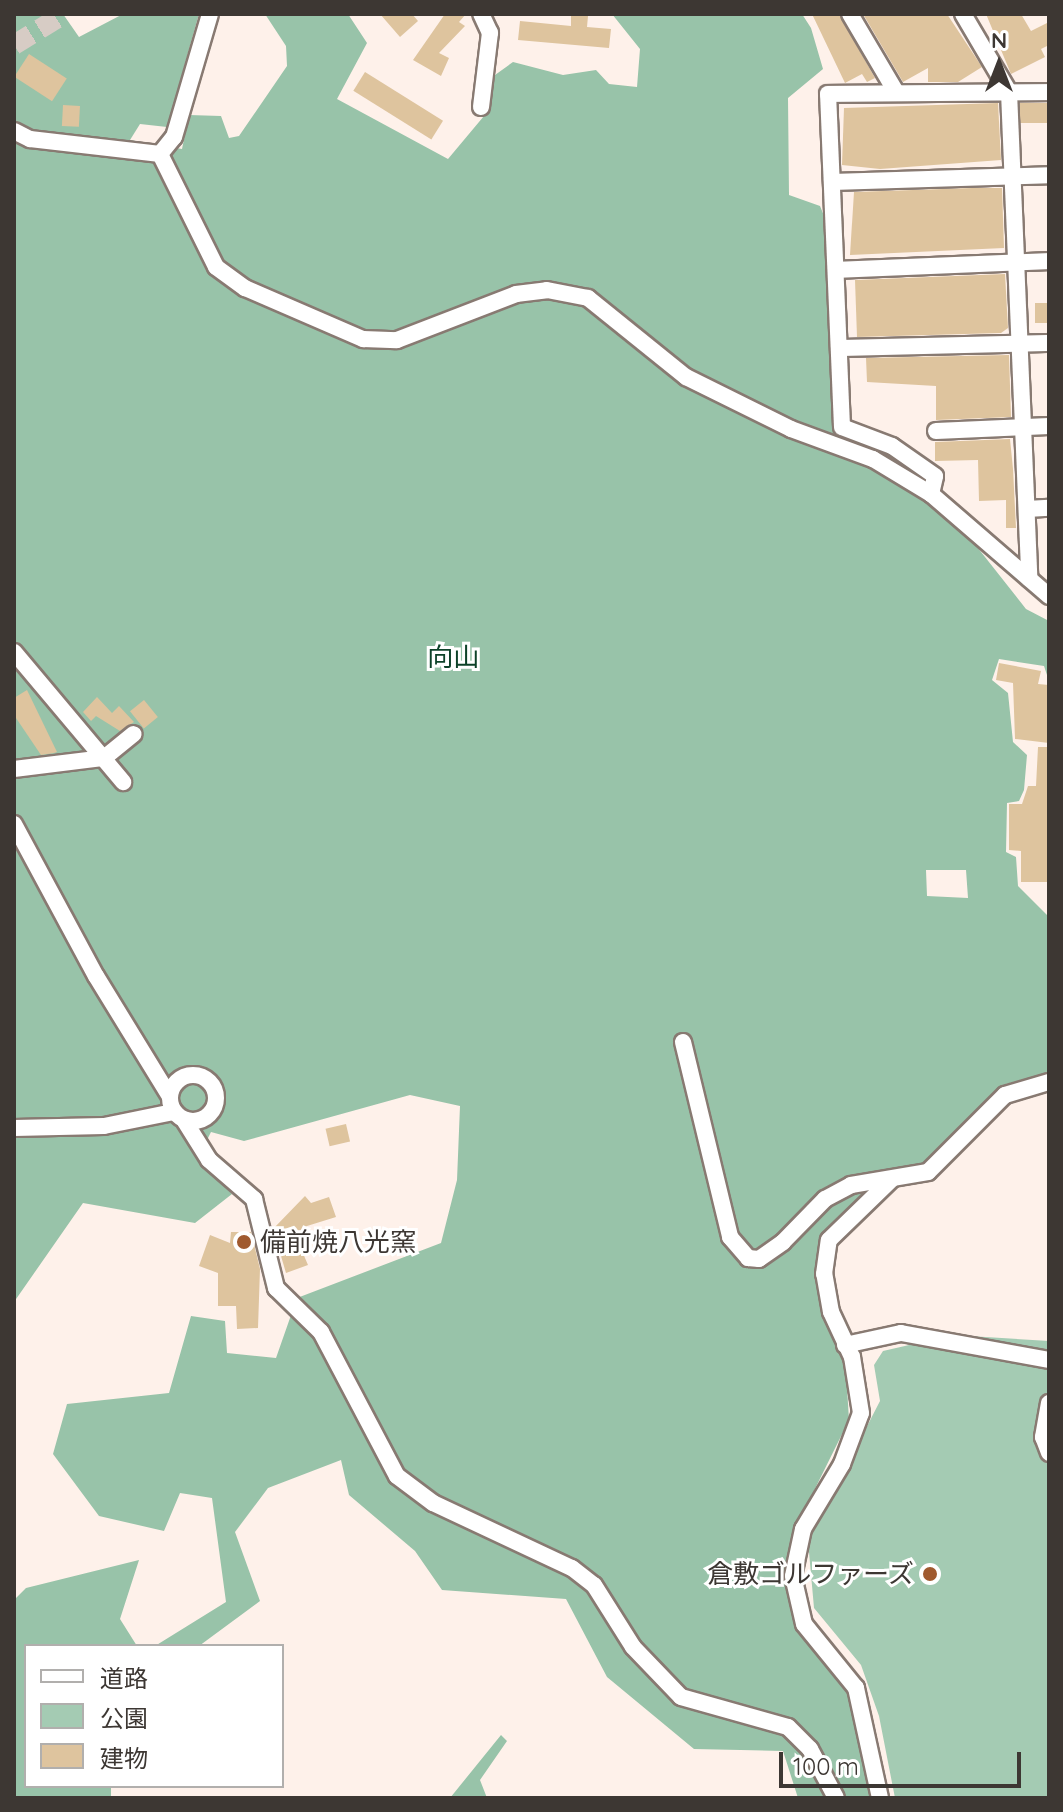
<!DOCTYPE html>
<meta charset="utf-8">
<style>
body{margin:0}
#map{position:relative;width:1063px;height:1812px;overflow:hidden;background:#fef1ea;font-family:Quicksand,"Noto Sans JP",sans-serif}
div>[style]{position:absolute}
.green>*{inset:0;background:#a4cbb3}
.forest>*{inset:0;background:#98c3a9}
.building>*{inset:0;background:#dec49e;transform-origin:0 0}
.tertiary-tunnel>*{height:20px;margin-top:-10px;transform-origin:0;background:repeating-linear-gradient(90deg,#d7ccc5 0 20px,transparent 0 30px)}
.roads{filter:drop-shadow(2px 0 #887a72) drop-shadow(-2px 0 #887a72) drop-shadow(0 2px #887a72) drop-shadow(0 -2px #887a72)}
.minor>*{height:16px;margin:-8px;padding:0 8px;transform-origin:8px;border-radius:8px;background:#fff}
.minor>.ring{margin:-8px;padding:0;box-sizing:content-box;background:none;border:16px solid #fff;border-radius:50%}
.dots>*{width:22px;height:22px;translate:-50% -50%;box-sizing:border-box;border:4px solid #fff;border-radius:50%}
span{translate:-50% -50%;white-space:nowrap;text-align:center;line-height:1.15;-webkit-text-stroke:6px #fff;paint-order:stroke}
.park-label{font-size:26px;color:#0d4229}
.poi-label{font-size:26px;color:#3d3733}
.left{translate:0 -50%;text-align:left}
.right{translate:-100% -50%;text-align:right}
.frame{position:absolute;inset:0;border:16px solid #3d3733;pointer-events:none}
.legend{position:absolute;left:24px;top:1644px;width:260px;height:144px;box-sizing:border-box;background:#fff;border:2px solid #b1afad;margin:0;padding:10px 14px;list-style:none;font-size:24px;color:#3d3733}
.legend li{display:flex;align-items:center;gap:16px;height:40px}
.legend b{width:40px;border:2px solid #b1afad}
.north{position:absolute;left:959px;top:24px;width:80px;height:80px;-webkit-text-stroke:6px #fff;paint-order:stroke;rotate:0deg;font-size:22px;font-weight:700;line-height:32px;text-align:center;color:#3d3733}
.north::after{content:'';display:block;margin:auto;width:28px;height:36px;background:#3d3733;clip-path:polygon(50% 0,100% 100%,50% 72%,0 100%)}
.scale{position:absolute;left:779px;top:1752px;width:242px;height:36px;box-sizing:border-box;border:4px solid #3d3733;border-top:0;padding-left:10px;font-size:24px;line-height:28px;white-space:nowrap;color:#3d3733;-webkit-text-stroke:6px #fff;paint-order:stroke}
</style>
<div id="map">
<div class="green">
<i style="clip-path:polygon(953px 1335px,1049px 1341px,1049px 1393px,1037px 1436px,1049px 1465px,1049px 1798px,895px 1798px,879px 1716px,861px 1665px,814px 1608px,808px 1541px,880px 1401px,874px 1365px,883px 1351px)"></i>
</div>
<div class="forest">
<i style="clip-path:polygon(evenodd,14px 14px,63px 14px,79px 37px,123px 14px,199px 14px,167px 127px,140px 124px,130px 140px,182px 149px,189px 115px,221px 116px,229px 138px,239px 136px,287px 66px,286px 46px,265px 14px,348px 14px,367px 43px,337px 99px,448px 159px,489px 110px,495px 75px,513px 62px,563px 75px,596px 70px,609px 84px,637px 87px,640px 49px,612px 14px,802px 14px,811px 28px,823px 69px,788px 98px,789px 195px,820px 206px,829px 228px,840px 449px,951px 514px,1026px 609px,1049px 621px,1049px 681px,1044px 666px,999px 659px,992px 680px,1008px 693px,1013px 742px,1027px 755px,1024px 790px,1019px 801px,1007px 803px,1006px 852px,1016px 857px,1018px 886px,1049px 917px,1049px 1072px,1006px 1084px,925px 1166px,888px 1170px,819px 1266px,820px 1299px,845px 1355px,849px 1420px,800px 1519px,788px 1574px,790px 1598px,854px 1700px,874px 1798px,798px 1798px,783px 1751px,694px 1749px,607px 1677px,566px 1599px,442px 1590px,415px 1551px,349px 1495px,341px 1460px,268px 1488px,235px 1532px,260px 1601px,199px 1646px,155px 1646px,226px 1602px,212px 1498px,180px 1493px,164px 1531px,99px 1516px,53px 1454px,67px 1404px,169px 1393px,191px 1316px,225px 1321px,227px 1353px,276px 1358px,297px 1298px,441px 1243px,457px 1180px,460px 1106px,410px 1095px,244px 1141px,211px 1132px,198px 1158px,232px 1194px,195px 1223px,83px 1203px,14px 1302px,14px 14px,926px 870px,966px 870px,968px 898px,927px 896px,926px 870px)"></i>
<i style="clip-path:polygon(139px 1560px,120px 1619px,137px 1646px,26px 1646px,26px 1786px,111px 1786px,111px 1798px,14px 1798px,14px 1600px,26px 1588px)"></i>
<i style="clip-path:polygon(501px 1735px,507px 1741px,480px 1780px,487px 1798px,450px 1798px)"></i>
</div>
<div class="building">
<i style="clip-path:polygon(380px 14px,412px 14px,418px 21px,400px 37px)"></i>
<i style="clip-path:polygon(445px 14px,466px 14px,459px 22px,465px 26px,439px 53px,449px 58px,441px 76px,413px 60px)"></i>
<i style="clip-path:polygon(812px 14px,839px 14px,875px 78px,867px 82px,862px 74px,845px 83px)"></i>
<i style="clip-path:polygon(863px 14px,947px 14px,982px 67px,958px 82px,928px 82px,928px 68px,903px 82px)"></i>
<i style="clip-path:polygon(986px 14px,1021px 14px,1031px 31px,1049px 22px,1049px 45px,1041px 49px,1045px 57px,1011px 74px)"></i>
<i style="clip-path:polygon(571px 15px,588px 16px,587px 27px,611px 29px,609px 48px,518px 40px,520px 21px,571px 26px)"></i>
<i style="left:29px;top:54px;width:45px;height:27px;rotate:33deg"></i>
<i style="left:365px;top:72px;width:92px;height:22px;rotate:32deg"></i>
<i style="clip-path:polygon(998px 103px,1001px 160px,880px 169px,842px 165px,844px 108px)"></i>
<i style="left:1020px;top:103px;width:29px;height:20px"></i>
<i style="left:63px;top:105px;width:17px;height:21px;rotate:3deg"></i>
<i style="clip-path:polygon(972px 188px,1002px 188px,1004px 248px,850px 255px,854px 192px)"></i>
<i style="clip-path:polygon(1005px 274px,1008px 328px,1001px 333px,857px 337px,855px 280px)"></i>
<i style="left:1035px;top:303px;width:14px;height:20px"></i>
<i style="clip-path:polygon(1009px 355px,1011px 417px,936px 420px,936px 386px,867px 382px,866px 358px)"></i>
<i style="clip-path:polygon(1010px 439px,1013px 469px,1016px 528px,1006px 528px,1006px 500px,979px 501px,978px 460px,935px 461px,935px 442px)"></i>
<i style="clip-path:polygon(999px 663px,1041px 671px,1038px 684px,1049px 685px,1049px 743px,1015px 739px,1013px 683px,996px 680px)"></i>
<i style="clip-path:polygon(27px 690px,57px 752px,54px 753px,41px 755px,14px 715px,14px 698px)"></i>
<i style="clip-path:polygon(97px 697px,112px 713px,119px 706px,134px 722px,120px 731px,96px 716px,91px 721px,83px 712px)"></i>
<i style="left:144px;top:700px;width:22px;height:18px;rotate:51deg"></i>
<i style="clip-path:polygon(1038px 747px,1049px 747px,1049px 882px,1021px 882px,1021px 851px,1009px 850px,1009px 804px,1022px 804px,1028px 786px,1036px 786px)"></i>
<i style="left:346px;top:1124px;width:18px;height:21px;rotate:77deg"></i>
<i style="clip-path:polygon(305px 1196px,311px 1203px,329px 1197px,336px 1217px,307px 1226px,296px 1237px,308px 1265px,286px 1273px,273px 1229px)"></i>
<i style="clip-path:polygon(231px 1232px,251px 1232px,260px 1269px,258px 1328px,237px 1329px,236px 1306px,218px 1306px,218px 1273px,199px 1266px,210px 1235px,230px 1243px)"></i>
</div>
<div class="tertiary-tunnel">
<i style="left:14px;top:45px;width:59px;rotate:-31.8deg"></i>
</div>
<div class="roads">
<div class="minor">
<i style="left:850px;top:14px;width:91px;rotate:59.5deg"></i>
<i style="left:963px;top:14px;width:91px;rotate:59.5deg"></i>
<i style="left:1009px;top:92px;width:487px;rotate:87.6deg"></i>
<i style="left:481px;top:107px;width:75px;rotate:-83.1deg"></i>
<i style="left:490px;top:33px;width:21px;rotate:-115deg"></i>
<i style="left:14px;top:131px;width:18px;rotate:27deg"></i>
<i style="left:30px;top:139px;width:131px;rotate:6.6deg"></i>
<i style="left:160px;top:154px;width:126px;rotate:63.6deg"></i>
<i style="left:216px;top:267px;width:36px;rotate:36deg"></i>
<i style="left:245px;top:288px;width:129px;rotate:23.4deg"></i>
<i style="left:363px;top:339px;width:34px;rotate:2deg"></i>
<i style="left:397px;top:340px;width:128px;rotate:-21.1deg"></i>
<i style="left:516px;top:294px;width:31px;rotate:-7deg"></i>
<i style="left:547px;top:290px;width:42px;rotate:11deg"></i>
<i style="left:588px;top:298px;width:126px;rotate:38.9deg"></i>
<i style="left:686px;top:377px;width:117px;rotate:26.3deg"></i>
<i style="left:791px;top:429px;width:87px;rotate:20.1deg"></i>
<i style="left:873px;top:459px;width:68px;rotate:31.1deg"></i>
<i style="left:931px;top:494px;width:156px;rotate:40.8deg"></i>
<i style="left:160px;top:154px;width:22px;rotate:-51deg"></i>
<i style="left:174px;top:137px;width:128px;rotate:-73.7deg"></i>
<i style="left:832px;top:182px;width:217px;rotate:-1.8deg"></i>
<i style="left:836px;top:270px;width:213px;rotate:-2.4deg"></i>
<i style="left:839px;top:348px;width:210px;rotate:-1.4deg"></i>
<i style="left:936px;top:431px;width:113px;rotate:-2.5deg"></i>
<i style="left:931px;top:494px;width:18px;rotate:-77deg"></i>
<i style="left:935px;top:476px;width:52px;rotate:-145.1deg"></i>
<i style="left:892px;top:446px;width:53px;rotate:-159.2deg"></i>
<i style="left:842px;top:427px;width:333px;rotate:-92.4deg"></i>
<i style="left:828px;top:94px;width:221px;rotate:-0.5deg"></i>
<i style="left:1027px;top:509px;width:22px;rotate:-3deg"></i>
<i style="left:14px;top:652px;width:170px;rotate:50deg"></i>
<i style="left:14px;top:769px;width:91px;rotate:-7deg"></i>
<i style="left:104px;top:758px;width:38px;rotate:-39deg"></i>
<i style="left:14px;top:824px;width:173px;rotate:61.7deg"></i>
<i style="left:96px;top:976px;width:140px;rotate:58.5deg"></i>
<i style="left:683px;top:1042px;width:201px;rotate:76.4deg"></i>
<i style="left:730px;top:1237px;width:28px;rotate:49deg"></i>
<i style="left:748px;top:1258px;width:11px;rotate:5deg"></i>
<i style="left:759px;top:1259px;width:29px;rotate:-35deg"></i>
<i style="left:783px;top:1242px;width:60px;rotate:-45.7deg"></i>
<i style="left:825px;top:1199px;width:30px;rotate:-28deg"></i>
<i style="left:851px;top:1185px;width:78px;rotate:-9.6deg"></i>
<i style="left:928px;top:1172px;width:109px;rotate:-45deg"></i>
<i style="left:1005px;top:1095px;width:46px;rotate:-16.5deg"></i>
<i class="ring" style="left:170px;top:1075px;width:30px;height:30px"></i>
<i style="left:184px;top:1120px;width:47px;rotate:58deg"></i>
<i style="left:209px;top:1160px;width:60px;rotate:40.9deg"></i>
<i style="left:254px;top:1199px;width:92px;rotate:76.1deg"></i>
<i style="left:276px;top:1288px;width:63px;rotate:44.4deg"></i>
<i style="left:321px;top:1332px;width:163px;rotate:62.2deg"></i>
<i style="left:397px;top:1476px;width:45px;rotate:36.9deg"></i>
<i style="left:433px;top:1503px;width:153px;rotate:25.1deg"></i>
<i style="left:572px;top:1568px;width:28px;rotate:38deg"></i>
<i style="left:594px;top:1585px;width:73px;rotate:57.8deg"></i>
<i style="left:633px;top:1647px;width:69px;rotate:46.2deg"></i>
<i style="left:681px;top:1697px;width:111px;rotate:15.7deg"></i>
<i style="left:788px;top:1727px;width:31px;rotate:45deg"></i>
<i style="left:810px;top:1749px;width:55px;rotate:62deg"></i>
<i style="left:14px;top:1128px;width:90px;rotate:-1.3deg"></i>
<i style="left:104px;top:1126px;width:70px;rotate:-11.5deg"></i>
<i style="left:845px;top:1345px;width:57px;rotate:-12.1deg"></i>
<i style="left:901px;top:1333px;width:150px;rotate:10.3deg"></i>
<i style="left:1049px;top:1403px;width:35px;rotate:100deg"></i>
<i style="left:1043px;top:1437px;width:17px;rotate:69deg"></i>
<i style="left:880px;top:1798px;width:113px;rotate:-102.3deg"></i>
<i style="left:856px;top:1688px;width:82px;rotate:-129.1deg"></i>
<i style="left:804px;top:1624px;width:49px;rotate:-102.9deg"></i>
<i style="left:793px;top:1576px;width:48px;rotate:-78deg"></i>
<i style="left:803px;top:1529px;width:76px;rotate:-59deg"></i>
<i style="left:842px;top:1464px;width:54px;rotate:-69.6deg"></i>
<i style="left:861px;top:1413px;width:57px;rotate:-99.1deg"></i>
<i style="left:852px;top:1357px;width:50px;rotate:-115deg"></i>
<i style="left:831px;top:1312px;width:39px;rotate:-100deg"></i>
<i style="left:824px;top:1274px;width:34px;rotate:-82deg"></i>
<i style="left:829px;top:1240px;width:88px;rotate:-44.1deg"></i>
</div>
</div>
<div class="dots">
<i style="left:244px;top:1242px;background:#a05a2f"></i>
<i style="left:930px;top:1574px;background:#a05a2f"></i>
</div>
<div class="park-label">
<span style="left:453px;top:657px">向山</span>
</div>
<div class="poi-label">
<span class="left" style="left:260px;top:1242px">備前焼八光窯</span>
<span class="right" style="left:914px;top:1574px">倉敷ゴルファーズ</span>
</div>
<div class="frame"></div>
<ul class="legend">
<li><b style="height:10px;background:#fff"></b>道路</li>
<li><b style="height:22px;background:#a4cbb3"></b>公園</li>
<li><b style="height:22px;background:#dec49e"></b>建物</li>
</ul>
<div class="north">N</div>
<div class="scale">100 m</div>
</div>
